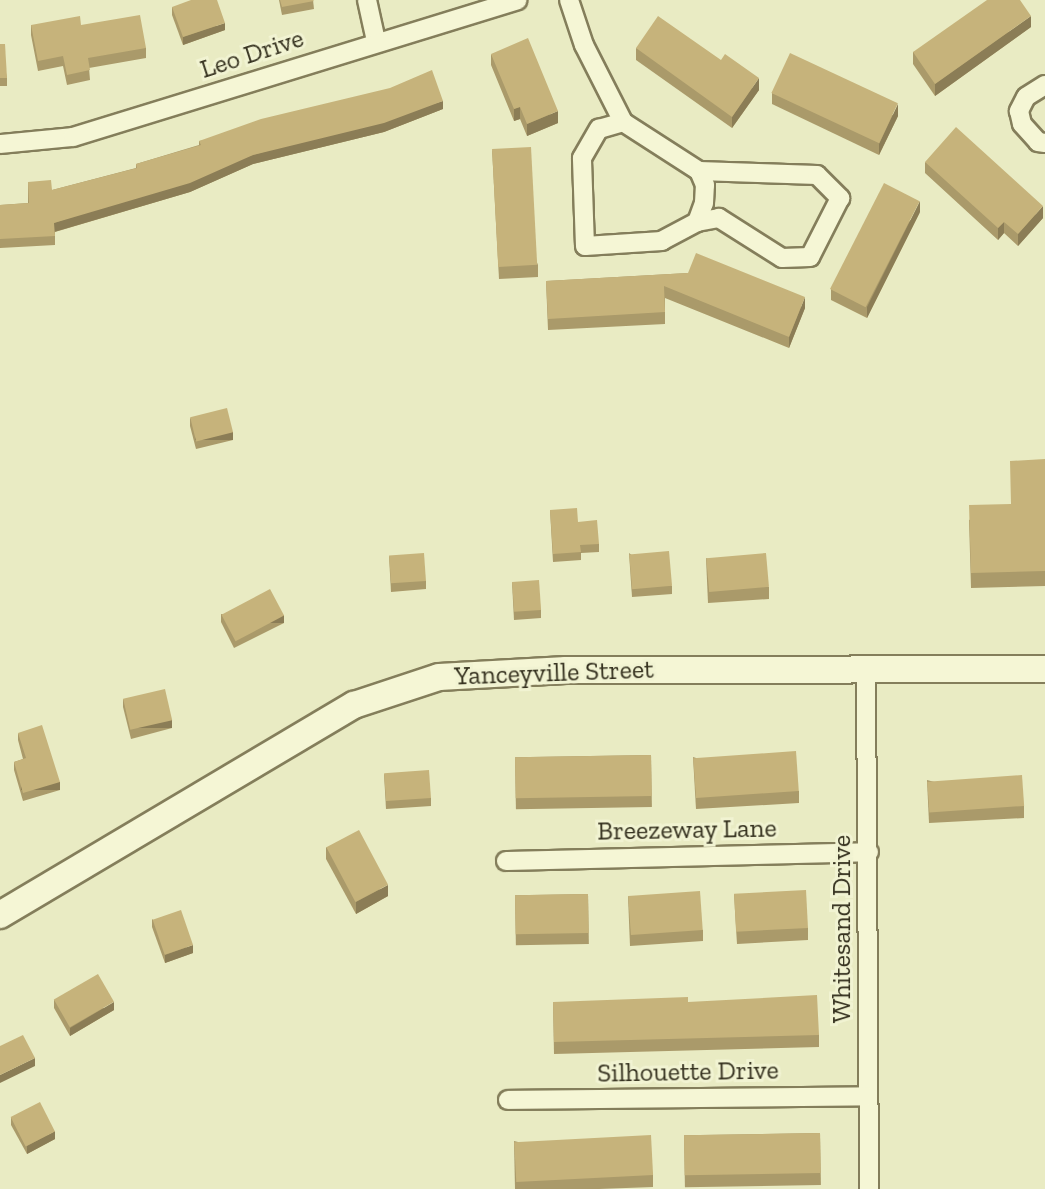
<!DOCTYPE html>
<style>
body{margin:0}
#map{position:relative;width:1045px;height:1189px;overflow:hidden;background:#e9ebc3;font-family:"Zilla Slab",serif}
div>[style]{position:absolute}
.roads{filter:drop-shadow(2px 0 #847e5b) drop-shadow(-2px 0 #847e5b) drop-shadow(0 2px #847e5b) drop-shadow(0 -2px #847e5b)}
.street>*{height:18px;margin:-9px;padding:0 9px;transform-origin:9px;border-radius:9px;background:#f5f6d5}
.secondary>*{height:26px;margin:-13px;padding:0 13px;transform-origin:13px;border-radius:13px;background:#f5f6d5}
.wall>*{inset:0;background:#aa9a6a;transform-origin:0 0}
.shaded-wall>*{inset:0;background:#8b7d56;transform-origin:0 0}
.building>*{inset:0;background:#c6b37b;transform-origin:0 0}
span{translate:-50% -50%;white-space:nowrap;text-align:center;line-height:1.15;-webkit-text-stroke:6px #f1f3d2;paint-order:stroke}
.street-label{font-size:26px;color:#34301e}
</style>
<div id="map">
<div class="roads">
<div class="street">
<i style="left:367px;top:0;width:42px;rotate:77.6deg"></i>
<i style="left:569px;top:0;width:47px;rotate:71.6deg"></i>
<i style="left:584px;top:45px;width:86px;rotate:63.1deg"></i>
<i style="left:623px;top:122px;width:90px;rotate:32.8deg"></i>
<i style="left:699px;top:171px;width:118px;rotate:1.9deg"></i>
<i style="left:817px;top:175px;width:33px;rotate:45deg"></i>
<i style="left:840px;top:198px;width:66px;rotate:117deg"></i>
<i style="left:810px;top:257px;width:28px;rotate:178deg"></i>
<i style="left:782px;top:258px;width:75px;rotate:-147.6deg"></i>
<i style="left:719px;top:218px;width:22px;rotate:170deg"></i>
<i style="left:697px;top:222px;width:40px;rotate:152deg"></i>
<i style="left:662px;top:241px;width:77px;rotate:176.3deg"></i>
<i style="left:585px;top:246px;width:88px;rotate:-92deg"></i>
<i style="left:582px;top:158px;width:34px;rotate:-60deg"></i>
<i style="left:599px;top:129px;width:25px;rotate:-16deg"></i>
<i style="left:1045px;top:85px;width:22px;rotate:148deg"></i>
<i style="left:1026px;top:97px;width:16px;rotate:117deg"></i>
<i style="left:1019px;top:111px;width:13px;rotate:77deg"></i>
<i style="left:1022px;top:124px;width:24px;rotate:48deg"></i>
<i style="left:1038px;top:142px;width:7px;rotate:8deg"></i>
<i style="left:0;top:144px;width:73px;rotate:-5.5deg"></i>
<i style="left:73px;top:137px;width:465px;rotate:-17.1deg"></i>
<i style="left:697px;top:222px;width:20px;rotate:-70deg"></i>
<i style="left:704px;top:203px;width:18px;rotate:-87deg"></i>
<i style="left:705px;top:185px;width:15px;rotate:-113deg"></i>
<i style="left:866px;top:669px;width:520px;rotate:89.67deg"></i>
<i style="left:506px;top:861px;width:363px;rotate:-1.4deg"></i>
<i style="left:508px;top:1100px;width:360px;rotate:-0.6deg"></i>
</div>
<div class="secondary">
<i style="left:0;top:915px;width:412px;rotate:-30.7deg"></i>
<i style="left:354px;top:705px;width:89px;rotate:-18.2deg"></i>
<i style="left:439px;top:677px;width:127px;rotate:-3.2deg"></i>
<i style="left:566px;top:670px;width:479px;rotate:-0.1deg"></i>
</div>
</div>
<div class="wall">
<i style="clip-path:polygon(279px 0,313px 0,314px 9px,282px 15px)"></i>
<i style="clip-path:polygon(172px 7px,225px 30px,183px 45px,172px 15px)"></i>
<i style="clip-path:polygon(31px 25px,81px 25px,146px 48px,146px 58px,89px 68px,90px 80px,67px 85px,63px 66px,38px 71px,31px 35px)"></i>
<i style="clip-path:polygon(1031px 27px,935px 96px,913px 64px,913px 52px)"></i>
<i style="clip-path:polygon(0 44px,7px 78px,7px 86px,0 86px)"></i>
<i style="clip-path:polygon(636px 48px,759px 90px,732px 128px,636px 60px)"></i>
<i style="clip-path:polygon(491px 54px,558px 123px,527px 136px,520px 119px,514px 121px,491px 65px)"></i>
<i style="clip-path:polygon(772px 93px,898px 116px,879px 155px,772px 104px)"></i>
<i style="clip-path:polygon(443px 109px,384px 132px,253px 164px,190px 192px,55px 232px,55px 245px,0 248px,0 205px,28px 203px,28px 182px,52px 190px,136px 168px,136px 164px,199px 145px,199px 141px)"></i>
<i style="clip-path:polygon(492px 149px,538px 265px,538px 277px,499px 279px)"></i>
<i style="clip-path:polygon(925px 162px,1043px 218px,1018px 246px,1004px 233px,998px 240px,925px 173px)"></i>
<i style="clip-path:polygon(920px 212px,867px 318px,831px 300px,831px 289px)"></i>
<i style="clip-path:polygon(688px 273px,805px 308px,789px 348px,665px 298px,665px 324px,548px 330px,546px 281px)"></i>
<i style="clip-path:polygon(190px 418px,233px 440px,196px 449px,190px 426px)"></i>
<i style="clip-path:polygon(1045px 459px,1045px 586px,971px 588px,969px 520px,1011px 504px)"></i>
<i style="clip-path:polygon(550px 510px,578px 522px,599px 544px,599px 552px,581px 553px,581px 560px,553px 562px)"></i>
<i style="clip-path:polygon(629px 553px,672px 586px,672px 594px,632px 597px)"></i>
<i style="clip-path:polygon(389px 556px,426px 581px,426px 589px,391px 592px)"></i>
<i style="clip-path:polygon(706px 558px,769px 587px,769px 599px,708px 603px)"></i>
<i style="clip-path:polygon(512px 582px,541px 610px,541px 618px,514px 620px)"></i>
<i style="clip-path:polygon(221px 614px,284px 623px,234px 648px,221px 622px)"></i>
<i style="clip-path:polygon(123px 699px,172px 728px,131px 739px,123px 707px)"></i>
<i style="clip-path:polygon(18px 733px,60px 790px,23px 801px,14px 770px,14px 762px,23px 759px,18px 740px)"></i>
<i style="left:651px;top:755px;width:52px;height:136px;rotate:89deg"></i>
<i style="clip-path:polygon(693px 757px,799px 791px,799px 803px,696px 809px)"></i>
<i style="clip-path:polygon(384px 774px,431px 798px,431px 806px,386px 809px)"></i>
<i style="clip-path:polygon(927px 780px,1024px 806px,1024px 818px,929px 823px)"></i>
<i style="clip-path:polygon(326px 847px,388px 896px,356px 914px,326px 859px)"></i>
<i style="left:588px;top:894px;width:50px;height:73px;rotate:89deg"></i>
<i style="clip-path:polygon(734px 894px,808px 928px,808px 940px,737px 944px)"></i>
<i style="clip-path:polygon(628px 896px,703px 930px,703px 941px,630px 946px)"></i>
<i style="clip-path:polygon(152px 919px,193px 953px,165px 963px,152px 927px)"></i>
<i style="clip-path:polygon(54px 1000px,114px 1010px,70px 1036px,54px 1008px)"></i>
<i style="clip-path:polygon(553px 1002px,819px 1035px,819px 1047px,554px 1054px)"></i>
<i style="clip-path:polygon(11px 1117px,55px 1139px,27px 1154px,11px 1125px)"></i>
<i style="left:820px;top:1133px;width:52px;height:136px;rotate:89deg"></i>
<i style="clip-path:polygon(514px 1141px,653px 1175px,653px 1187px,599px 1189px,515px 1189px)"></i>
</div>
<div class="shaded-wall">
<i style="clip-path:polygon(1031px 16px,1031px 27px,935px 96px,935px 84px)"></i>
<i style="clip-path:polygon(225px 23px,225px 30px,183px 45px,183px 37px)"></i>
<i style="clip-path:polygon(759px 78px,759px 90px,732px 128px,732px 117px)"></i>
<i style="clip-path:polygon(443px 101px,443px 109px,384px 132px,253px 164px,190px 192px,54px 232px,54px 223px,253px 155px)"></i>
<i style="clip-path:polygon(898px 104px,898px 116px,879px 155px,879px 144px)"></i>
<i style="clip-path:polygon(520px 107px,520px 119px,514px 121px,514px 109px)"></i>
<i style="clip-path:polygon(558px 111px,558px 123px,527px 136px,527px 124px)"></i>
<i style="clip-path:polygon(920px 201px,920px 212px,867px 318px,867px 307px)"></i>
<i style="clip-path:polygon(1043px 206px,1043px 218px,1018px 246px,1018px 234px)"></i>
<i style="clip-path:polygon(1004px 222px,1004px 233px,998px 240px,998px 228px)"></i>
<i style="clip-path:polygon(805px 297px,805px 308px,789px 348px,789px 337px)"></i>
<i style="left:233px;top:432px;width:8px;height:38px;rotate:90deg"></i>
<i style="left:284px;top:615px;width:8px;height:56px;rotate:90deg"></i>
<i style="left:172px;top:720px;width:8px;height:42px;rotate:90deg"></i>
<i style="left:60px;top:782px;width:8px;height:39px;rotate:90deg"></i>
<i style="clip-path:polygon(388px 885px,388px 896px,356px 914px,356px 902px)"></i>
<i style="clip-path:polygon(193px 945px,193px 953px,165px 963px,165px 955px)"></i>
<i style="clip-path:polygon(114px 1002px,114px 1010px,70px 1036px,70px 1028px)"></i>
<i style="clip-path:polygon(35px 1058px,35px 1066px,0 1083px,0 1075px)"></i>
<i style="clip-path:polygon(55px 1131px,55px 1139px,27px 1154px,27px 1146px)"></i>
</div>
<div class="building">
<i style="clip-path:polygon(191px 0,217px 0,225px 23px,183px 37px,172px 7px)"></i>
<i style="clip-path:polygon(280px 0,313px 0,314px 1px,282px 7px)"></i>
<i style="clip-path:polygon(987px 0,1020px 0,1031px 16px,935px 84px,913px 52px)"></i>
<i style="clip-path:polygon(140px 15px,146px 48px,88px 58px,90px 70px,67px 75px,63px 56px,38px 61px,31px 25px,80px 16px,81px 25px)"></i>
<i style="clip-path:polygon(658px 16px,721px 60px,725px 54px,759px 78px,732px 117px,636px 48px)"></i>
<i style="clip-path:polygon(528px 38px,558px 111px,527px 124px,520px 107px,514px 109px,491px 54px)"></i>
<i style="clip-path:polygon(0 44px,5px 44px,7px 78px,0 78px)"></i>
<i style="left:790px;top:53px;width:119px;height:44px;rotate:25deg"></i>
<i style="clip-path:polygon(432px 70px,443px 101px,384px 123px,253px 155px,190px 183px,54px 223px,55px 236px,0 239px,0 205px,29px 203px,28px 182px,51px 180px,52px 190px,137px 168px,136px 164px,201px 145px,199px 141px,261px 119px,390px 88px)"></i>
<i style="clip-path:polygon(956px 127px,1043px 206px,1018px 234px,1004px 222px,998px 228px,925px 162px)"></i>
<i style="left:531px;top:147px;width:118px;height:39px;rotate:87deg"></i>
<i style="left:884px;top:183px;width:40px;height:119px;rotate:27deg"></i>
<i style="clip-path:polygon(696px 253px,805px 297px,789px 337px,664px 286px,665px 312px,548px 319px,546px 281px,688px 273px)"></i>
<i style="left:227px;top:408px;width:25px;height:38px;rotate:76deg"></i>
<i style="clip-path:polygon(1045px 459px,1045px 571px,971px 573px,969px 505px,1011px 504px,1010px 461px)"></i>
<i style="clip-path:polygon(577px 508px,578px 522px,597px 520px,599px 544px,580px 545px,581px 552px,553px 554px,550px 510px)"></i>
<i style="left:669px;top:551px;width:35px;height:40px;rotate:85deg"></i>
<i style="left:424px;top:553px;width:28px;height:35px;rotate:86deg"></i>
<i style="left:766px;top:553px;width:34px;height:60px;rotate:85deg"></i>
<i style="left:539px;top:580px;width:30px;height:27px;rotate:86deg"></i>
<i style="left:270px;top:589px;width:30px;height:55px;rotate:62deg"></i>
<i style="left:165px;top:689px;width:32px;height:43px;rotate:77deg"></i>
<i style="clip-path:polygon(42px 725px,60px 782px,23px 793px,14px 762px,26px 758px,18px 733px)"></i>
<i style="left:796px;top:751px;width:40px;height:103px;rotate:86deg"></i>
<i style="left:651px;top:755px;width:41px;height:136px;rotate:89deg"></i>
<i style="left:429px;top:770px;width:28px;height:45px;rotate:86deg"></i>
<i style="left:1022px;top:775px;width:31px;height:95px;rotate:86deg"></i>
<i style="left:359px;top:830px;width:62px;height:37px;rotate:62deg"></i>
<i style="left:806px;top:890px;width:38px;height:72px;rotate:87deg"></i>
<i style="left:700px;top:891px;width:39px;height:72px;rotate:86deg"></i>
<i style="left:588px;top:894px;width:39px;height:73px;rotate:89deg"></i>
<i style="left:181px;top:910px;width:37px;height:30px;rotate:71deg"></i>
<i style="left:98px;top:974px;width:32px;height:51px;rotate:60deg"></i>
<i style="clip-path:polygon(817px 995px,819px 1035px,554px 1042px,553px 1002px,688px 997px,688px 1002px)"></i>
<i style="clip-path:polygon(23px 1035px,35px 1058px,0 1075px,0 1046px)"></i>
<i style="left:40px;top:1102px;width:33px;height:33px;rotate:63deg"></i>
<i style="left:820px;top:1133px;width:40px;height:136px;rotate:89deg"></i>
<i style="left:651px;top:1135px;width:40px;height:137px;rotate:87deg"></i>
</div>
<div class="street-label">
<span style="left:252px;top:54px;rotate:-18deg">Leo Drive</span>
<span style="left:554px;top:673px;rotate:-2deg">Yanceyville Street</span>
<span style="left:687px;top:830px;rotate:-1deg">Breezeway Lane</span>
<span style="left:842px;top:929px;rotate:-90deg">Whitesand Drive</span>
<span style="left:688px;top:1072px;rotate:-1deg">Silhouette Drive</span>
</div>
</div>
